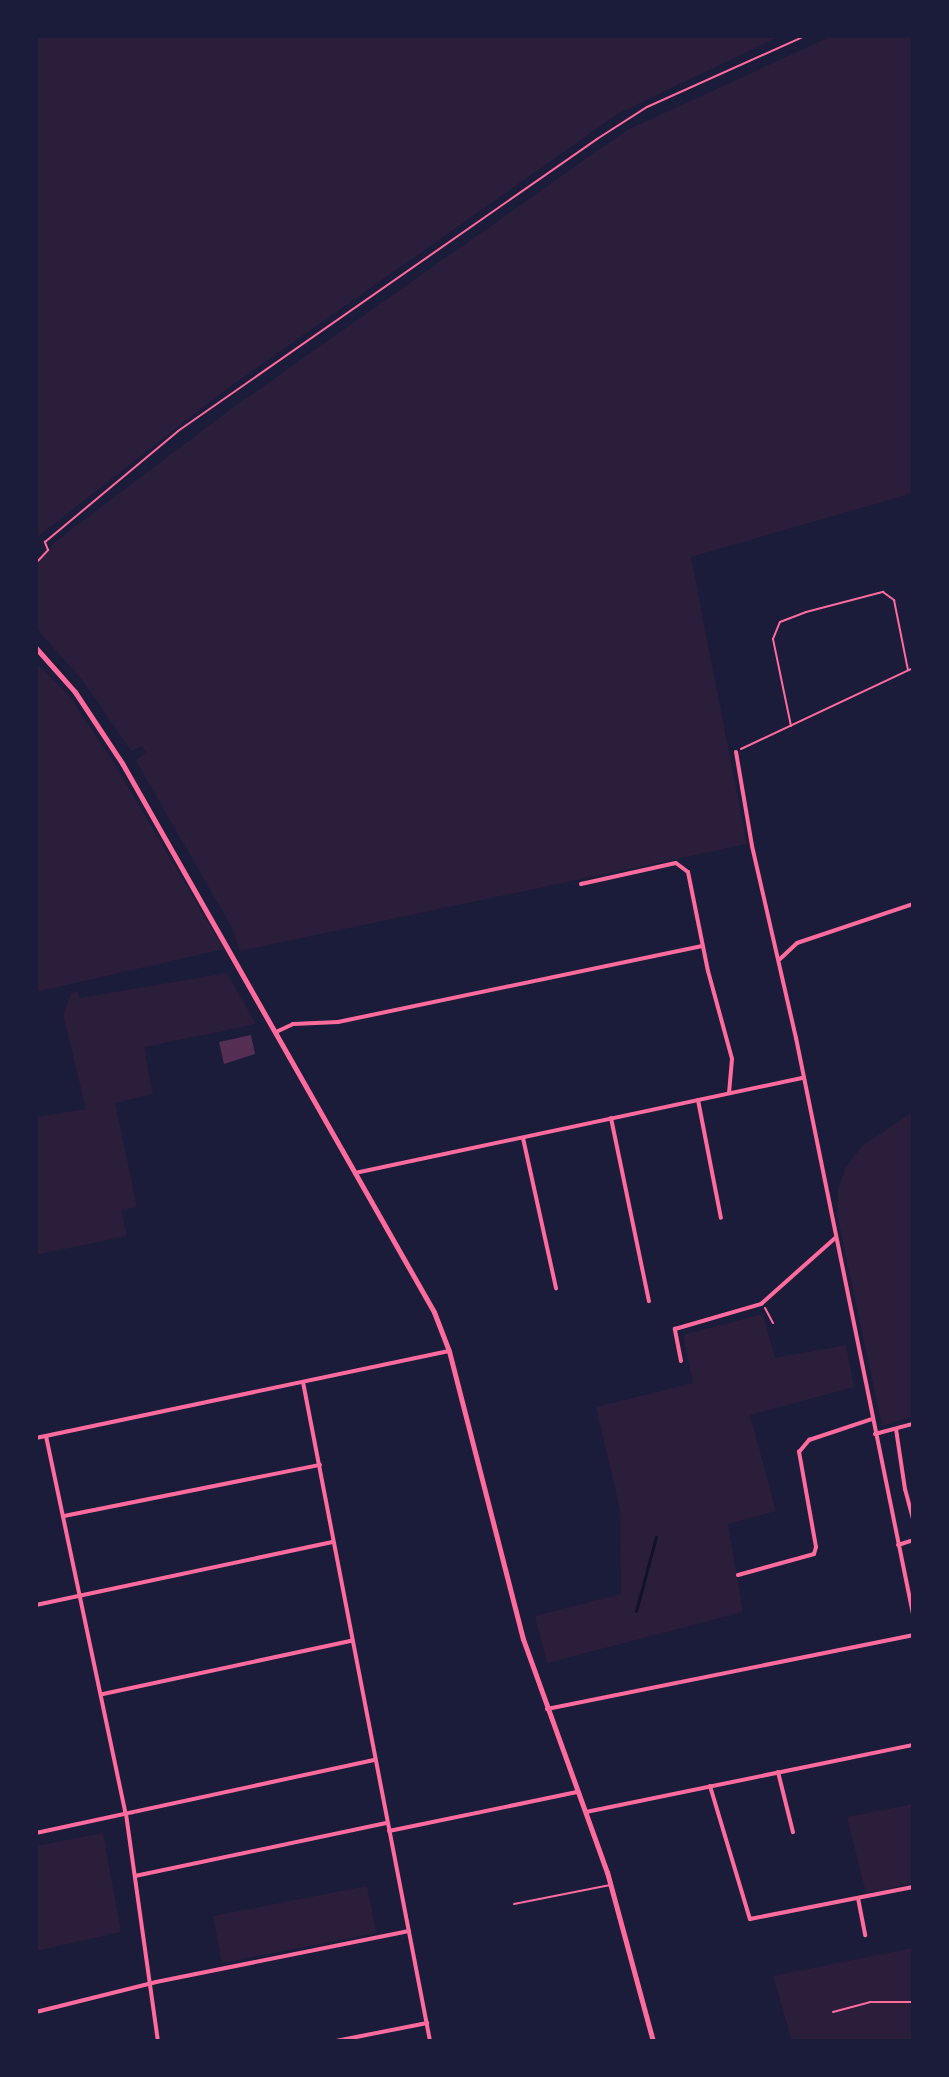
<!DOCTYPE html>
<style>
body{margin:0}
#map{position:relative;width:949px;height:2077px;overflow:hidden;background:#1b1b3a;font-family:"DejaVu Sans",sans-serif}
div>[style]{position:absolute}
.green>*{inset:0;background:#2a1e3b;transform-origin:0 0}
.stream>*{height:3px;margin:-1.5px;padding:0 1.5px;transform-origin:1.5px;border-radius:1.5px;background:#12122b}
.building>*{inset:0;background:#542f53}
.path>*{height:2px;margin:-1px;padding:0 1px;transform-origin:1px;border-radius:1px;background:#ff6b9d}
.service>*{height:2px;margin:-1px;padding:0 1px;transform-origin:1px;border-radius:1px;background:#ff6b9d}
.minor>*{height:4px;margin:-2px;padding:0 2px;transform-origin:2px;border-radius:2px;background:#ff6b9d}
.tertiary>*{height:5px;margin:-2.5px;padding:0 2.5px;transform-origin:2.5px;border-radius:2.5px;background:#ff6b9d}
span{translate:-50% -50%;white-space:nowrap;text-align:center;line-height:1.15;-webkit-text-stroke:6px #1b1b3a;paint-order:stroke}
.frame{position:absolute;inset:0;border:38px solid #1b1b3a;pointer-events:none}
</style>
<div id="map">
<div class="green">
<i style="clip-path:polygon(36px 36px,780px 36px,619px 113px,221px 393px,36px 538px)"></i>
<i style="clip-path:polygon(832px 36px,913px 36px,913px 493px,691px 557px,747px 844px,240px 951px,231px 926px,136px 761px,146px 752px,142px 746px,131px 751px,84px 682px,36px 628px,36px 566px,55px 542px,231px 409px,627px 130px)"></i>
<i style="clip-path:polygon(36px 663px,69px 696px,112px 760px,224px 949px,36px 992px)"></i>
<i style="clip-path:polygon(227px 973px,256px 1024px,144px 1047px,153px 1094px,115px 1103px,137px 1207px,121px 1210px,127px 1236px,36px 1255px,36px 1117px,86px 1109px,63px 1015px,71px 994px,77px 991px,80px 998px)"></i>
<i style="clip-path:polygon(913px 1112px,913px 1416px,882px 1426px,837px 1214px,838px 1189px,846px 1167px,862px 1146px)"></i>
<i style="clip-path:polygon(763px 1314px,775px 1358px,846px 1345px,854px 1387px,750px 1415px,776px 1511px,728px 1524px,743px 1612px,547px 1663px,535px 1616px,621px 1594px,620px 1509px,596px 1407px,693px 1383px,683px 1335px)"></i>
<i style="clip-path:polygon(913px 1804px,913px 1883px,866px 1893px,847px 1817px)"></i>
<i style="clip-path:polygon(103px 1833px,121px 1932px,36px 1951px,36px 1846px)"></i>
<i style="left:367px;top:1886px;width:48px;height:157px;rotate:79deg"></i>
<i style="clip-path:polygon(913px 1948px,913px 2041px,792px 2041px,773px 1976px)"></i>
</div>
<div class="stream">
<i style="left:636px;top:1611px;width:77px;rotate:-74.9deg"></i>
</div>
<div class="building">
<i style="clip-path:polygon(251px 1035px,255px 1054px,224px 1064px,219px 1042px)"></i>
</div>
<div class="path">
<i style="left:36px;top:563px;width:18px;rotate:-47deg"></i>
<i style="left:48px;top:550px;width:9px;rotate:-111deg"></i>
<i style="left:45px;top:542px;width:173px;rotate:-39.8deg"></i>
<i style="left:178px;top:431px;width:511px;rotate:-34.87deg"></i>
<i style="left:597px;top:139px;width:59px;rotate:-32.6deg"></i>
<i style="left:647px;top:107px;width:173px;rotate:-24.2deg"></i>
<i style="left:791px;top:726px;width:89px;rotate:-101.7deg"></i>
<i style="left:773px;top:639px;width:18px;rotate:-68deg"></i>
<i style="left:780px;top:622px;width:28px;rotate:-21deg"></i>
<i style="left:806px;top:612px;width:80px;rotate:-14.6deg"></i>
<i style="left:883px;top:592px;width:14px;rotate:36deg"></i>
<i style="left:894px;top:600px;width:71px;rotate:78.7deg"></i>
<i style="left:741px;top:749px;width:190px;rotate:-25.2deg"></i>
<i style="left:765px;top:1308px;width:17px;rotate:62deg"></i>
<i style="left:833px;top:2012px;width:38px;rotate:-15deg"></i>
<i style="left:870px;top:2002px;width:43px"></i>
</div>
<div class="service">
<i style="left:514px;top:1904px;width:98px;rotate:-11.2deg"></i>
</div>
<div class="minor">
<i style="left:736px;top:752px;width:95px;rotate:80.3deg"></i>
<i style="left:752px;top:846px;width:197px;rotate:77.1deg"></i>
<i style="left:796px;top:1038px;width:588px;rotate:78.52deg"></i>
<i style="left:581px;top:884px;width:97px;rotate:-12.5deg"></i>
<i style="left:676px;top:863px;width:15px;rotate:37deg"></i>
<i style="left:688px;top:872px;width:101px;rotate:78.6deg"></i>
<i style="left:708px;top:971px;width:91px;rotate:74.7deg"></i>
<i style="left:732px;top:1059px;width:33px;rotate:95deg"></i>
<i style="left:780px;top:959px;width:23px;rotate:-43deg"></i>
<i style="left:797px;top:943px;width:122px;rotate:-18.6deg"></i>
<i style="left:276px;top:1032px;width:19px;rotate:-25deg"></i>
<i style="left:293px;top:1024px;width:45px;rotate:-2.5deg"></i>
<i style="left:338px;top:1022px;width:372px;rotate:-11.8deg"></i>
<i style="left:698px;top:1100px;width:120px;rotate:79deg"></i>
<i style="left:611px;top:1118px;width:187px;rotate:78.3deg"></i>
<i style="left:523px;top:1138px;width:154px;rotate:77.6deg"></i>
<i style="left:355px;top:1173px;width:457px;rotate:-12deg"></i>
<i style="left:681px;top:1361px;width:33px;rotate:-101deg"></i>
<i style="left:675px;top:1329px;width:90px;rotate:-16.2deg"></i>
<i style="left:761px;top:1304px;width:99px;rotate:-41.7deg"></i>
<i style="left:303px;top:1382px;width:671px;rotate:79.09deg"></i>
<i style="left:896px;top:1429px;width:61px;rotate:81.5deg"></i>
<i style="left:905px;top:1489px;width:30px;rotate:75deg"></i>
<i style="left:875px;top:1434px;width:39px;rotate:-15deg"></i>
<i style="left:46px;top:1436px;width:386px;rotate:78.1deg"></i>
<i style="left:126px;top:1814px;width:229px;rotate:82deg"></i>
<i style="left:36px;top:1438px;width:422px;rotate:-11.9deg"></i>
<i style="left:64px;top:1516px;width:261px;rotate:-11.3deg"></i>
<i style="left:898px;top:1545px;width:16px;rotate:-18deg"></i>
<i style="left:738px;top:1575px;width:79px;rotate:-15.4deg"></i>
<i style="left:814px;top:1554px;width:7px;rotate:-74deg"></i>
<i style="left:816px;top:1547px;width:97px;rotate:-100.1deg"></i>
<i style="left:799px;top:1452px;width:16px;rotate:-50deg"></i>
<i style="left:809px;top:1440px;width:66px;rotate:-18.4deg"></i>
<i style="left:36px;top:1605px;width:303px;rotate:-12deg"></i>
<i style="left:103px;top:1694px;width:254px;rotate:-12.1deg"></i>
<i style="left:547px;top:1709px;width:373px;rotate:-11.4deg"></i>
<i style="left:778px;top:1772px;width:62px;rotate:76deg"></i>
<i style="left:710px;top:1786px;width:139px;rotate:73.3deg"></i>
<i style="left:750px;top:1919px;width:166px;rotate:-11.1deg"></i>
<i style="left:586px;top:1812px;width:334px;rotate:-11.6deg"></i>
<i style="left:389px;top:1831px;width:192px;rotate:-11.7deg"></i>
<i style="left:36px;top:1833px;width:347px;rotate:-12.2deg"></i>
<i style="left:135px;top:1876px;width:258px;rotate:-11.9deg"></i>
<i style="left:858px;top:1898px;width:38px;rotate:79deg"></i>
<i style="left:36px;top:2012px;width:124px;rotate:-14deg"></i>
<i style="left:156px;top:1982px;width:258px;rotate:-11.4deg"></i>
<i style="left:336px;top:2041px;width:93px;rotate:-11.2deg"></i>
</div>
<div class="tertiary">
<i style="left:36px;top:648px;width:59px;rotate:48.4deg"></i>
<i style="left:75px;top:692px;width:85px;rotate:56.5deg"></i>
<i style="left:122px;top:763px;width:631px;rotate:60.39deg"></i>
<i style="left:434px;top:1312px;width:42px;rotate:69deg"></i>
<i style="left:449px;top:1351px;width:297px;rotate:75.6deg"></i>
<i style="left:523px;top:1639px;width:248px;rotate:70.2deg"></i>
<i style="left:607px;top:1872px;width:175px;rotate:74.8deg"></i>
</div>
<div class="frame"></div>
</div>
